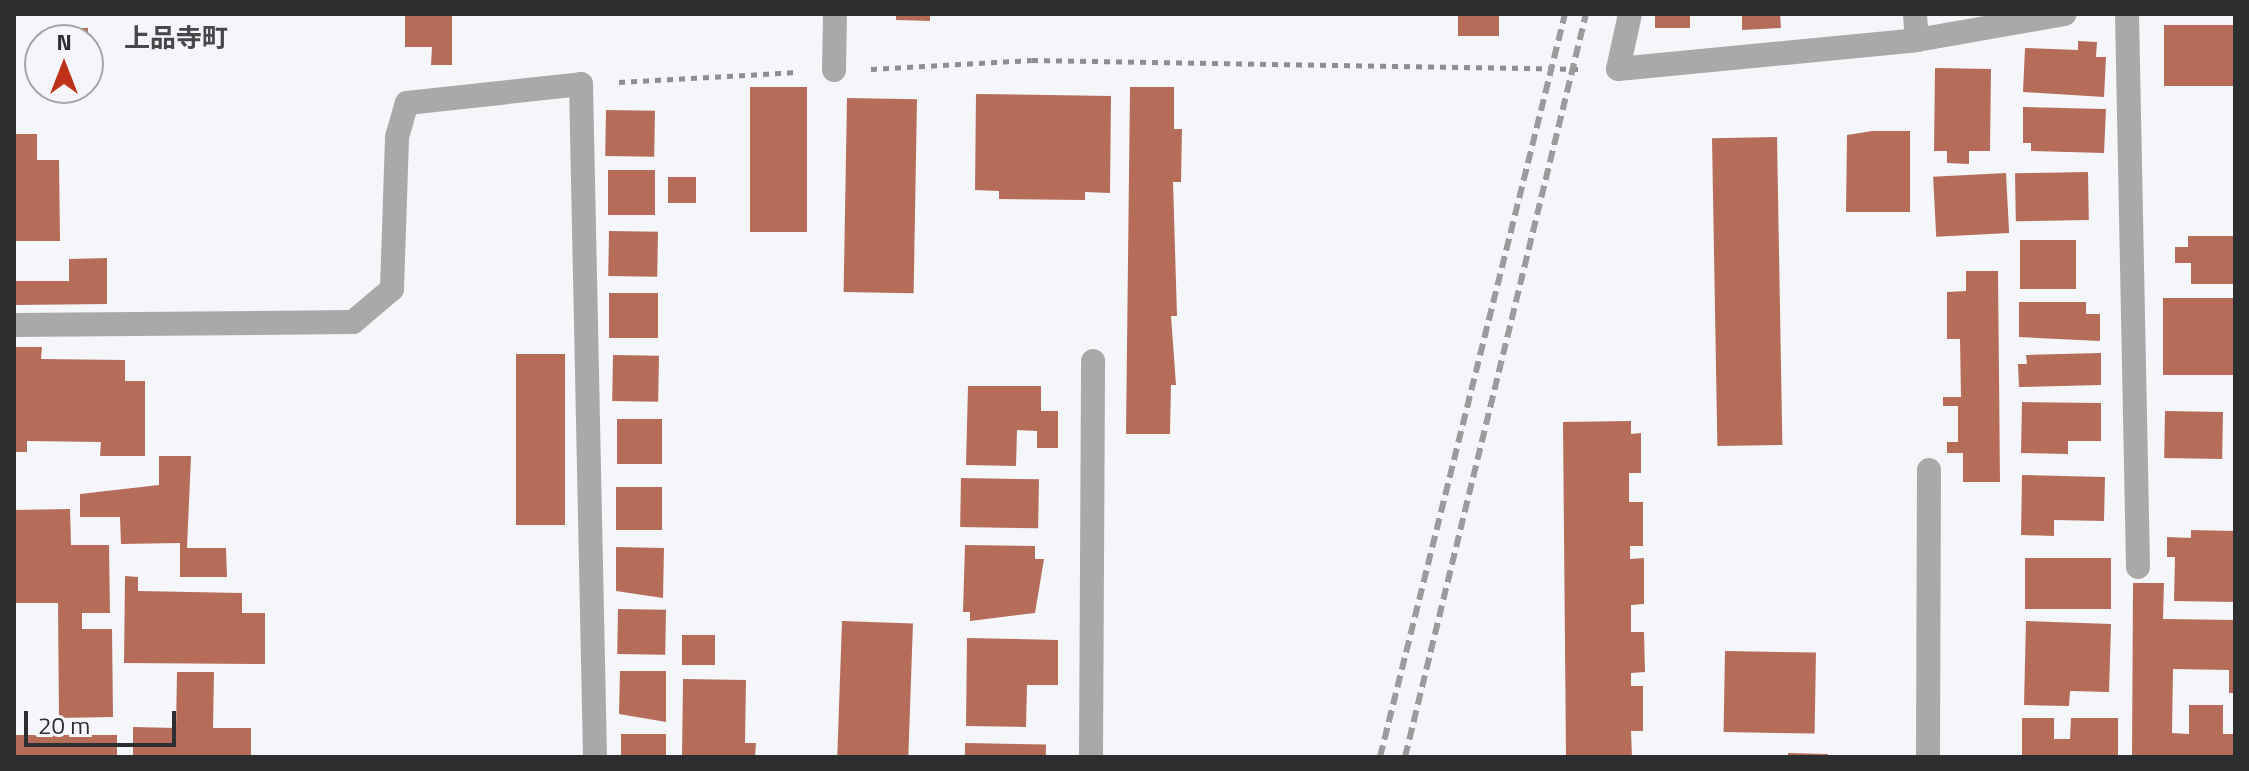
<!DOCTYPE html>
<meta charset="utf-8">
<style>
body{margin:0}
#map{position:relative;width:2249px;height:771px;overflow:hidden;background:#f4f6f9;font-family:"Titillium Web","Noto Sans JP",sans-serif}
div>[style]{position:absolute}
.building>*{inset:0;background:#b56d59;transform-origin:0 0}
.path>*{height:5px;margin-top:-2.5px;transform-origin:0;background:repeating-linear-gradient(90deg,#8c8e90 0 6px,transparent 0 12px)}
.minor>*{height:24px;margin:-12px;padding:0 12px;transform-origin:12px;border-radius:12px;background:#aba9a8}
.rail>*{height:6px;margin-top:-3px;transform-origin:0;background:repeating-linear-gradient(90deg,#999b9d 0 12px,transparent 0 18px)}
span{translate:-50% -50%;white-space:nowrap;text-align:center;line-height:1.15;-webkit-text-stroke:6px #f4f6f9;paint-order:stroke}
.neighbourhood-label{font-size:26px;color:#46484a;font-weight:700}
.frame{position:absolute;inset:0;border:16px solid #2d2e2f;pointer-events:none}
.north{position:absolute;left:24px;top:24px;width:80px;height:80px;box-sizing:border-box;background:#f4f6f9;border:2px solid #a4a6a8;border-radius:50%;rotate:0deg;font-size:22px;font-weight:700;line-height:32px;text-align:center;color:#2d2e2f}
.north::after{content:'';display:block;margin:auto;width:28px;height:36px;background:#bc3118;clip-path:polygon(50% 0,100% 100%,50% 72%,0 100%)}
.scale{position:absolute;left:24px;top:711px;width:152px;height:36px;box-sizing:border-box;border:4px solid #2d2e2f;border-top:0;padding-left:10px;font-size:24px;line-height:28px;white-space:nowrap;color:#2d2e2f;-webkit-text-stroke:6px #f4f6f9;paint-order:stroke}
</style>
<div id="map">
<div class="building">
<i style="clip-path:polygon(405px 14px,452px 14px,452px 65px,431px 65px,432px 47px,405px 47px)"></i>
<i style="clip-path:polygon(896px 14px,930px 14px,930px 21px,896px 20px)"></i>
<i style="left:1458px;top:14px;width:41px;height:22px"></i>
<i style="left:1655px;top:14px;width:35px;height:14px"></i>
<i style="clip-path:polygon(1742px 14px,1780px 14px,1781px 28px,1742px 30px)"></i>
<i style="left:2235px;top:25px;width:61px;height:71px;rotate:90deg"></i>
<i style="left:48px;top:28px;width:40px;height:12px"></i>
<i style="clip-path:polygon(2078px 41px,2097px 42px,2096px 57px,2106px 57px,2104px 97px,2023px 92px,2025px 48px,2078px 50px)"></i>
<i style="clip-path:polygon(1935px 68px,1991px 69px,1990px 151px,1969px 151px,1969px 164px,1947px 163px,1947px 151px,1934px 151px)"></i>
<i style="left:750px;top:87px;width:57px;height:145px"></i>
<i style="clip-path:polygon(1130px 87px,1174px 87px,1174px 129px,1182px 129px,1181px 182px,1173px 182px,1177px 316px,1171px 316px,1176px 385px,1171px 385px,1170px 434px,1126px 434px)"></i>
<i style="clip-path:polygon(976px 94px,1111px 96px,1110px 193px,1085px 192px,1085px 200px,999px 199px,999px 191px,975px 190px)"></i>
<i style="left:847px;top:98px;width:70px;height:194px;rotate:1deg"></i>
<i style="clip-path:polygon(2023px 107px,2106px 109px,2104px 153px,2031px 151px,2031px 143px,2023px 143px)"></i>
<i style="left:606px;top:110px;width:49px;height:46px;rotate:1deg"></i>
<i style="clip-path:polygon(1872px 131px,1910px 131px,1910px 212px,1846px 212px,1847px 135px)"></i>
<i style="clip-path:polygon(14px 134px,37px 134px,37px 160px,59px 160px,60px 241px,14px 241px)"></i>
<i style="left:1777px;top:137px;width:308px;height:65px;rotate:89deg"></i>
<i style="left:608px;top:170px;width:47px;height:45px"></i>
<i style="left:2088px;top:172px;width:48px;height:73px;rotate:89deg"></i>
<i style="left:2006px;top:173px;width:60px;height:73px;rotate:87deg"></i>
<i style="left:668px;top:177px;width:28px;height:26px"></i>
<i style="left:609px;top:231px;width:49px;height:45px;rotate:1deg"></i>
<i style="clip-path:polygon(2188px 236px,2235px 236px,2235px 284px,2191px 284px,2191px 263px,2175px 263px,2175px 247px,2188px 247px)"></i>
<i style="left:2020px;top:240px;width:56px;height:49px"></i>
<i style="clip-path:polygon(107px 258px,107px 304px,14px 305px,14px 281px,69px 281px,69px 259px)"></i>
<i style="clip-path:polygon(1966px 271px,1998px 271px,2000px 482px,1963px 482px,1963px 453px,1947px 453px,1947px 442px,1958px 442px,1958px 406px,1943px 406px,1943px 397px,1961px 397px,1960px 339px,1947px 339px,1947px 292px,1966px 291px)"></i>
<i style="left:609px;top:293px;width:49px;height:45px"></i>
<i style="left:2163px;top:298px;width:72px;height:77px"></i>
<i style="clip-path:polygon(2019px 302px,2086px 302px,2086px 314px,2100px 314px,2100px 341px,2019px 337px)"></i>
<i style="clip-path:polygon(14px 347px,42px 347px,41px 359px,125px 360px,125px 381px,145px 381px,145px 456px,100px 456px,101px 442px,27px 441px,27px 452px,14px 452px)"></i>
<i style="clip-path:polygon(2101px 353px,2101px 385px,2019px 387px,2018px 364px,2027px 364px,2026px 355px)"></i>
<i style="left:516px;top:354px;width:49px;height:171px"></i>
<i style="left:613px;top:355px;width:46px;height:46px;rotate:1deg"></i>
<i style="clip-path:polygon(968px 386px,1041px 386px,1041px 411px,1058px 411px,1058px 448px,1037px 448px,1037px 431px,1017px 430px,1016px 466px,966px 465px)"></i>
<i style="clip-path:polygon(2022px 402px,2101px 403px,2101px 441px,2068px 441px,2068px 454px,2021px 453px)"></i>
<i style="left:2165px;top:411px;width:58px;height:47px;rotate:1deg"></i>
<i style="left:617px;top:419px;width:45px;height:45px"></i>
<i style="clip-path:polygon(1631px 421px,1631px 434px,1641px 433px,1641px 473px,1629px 473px,1629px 502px,1643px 502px,1643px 546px,1630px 546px,1630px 559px,1644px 558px,1644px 604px,1631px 605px,1631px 632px,1644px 632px,1645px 672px,1631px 673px,1631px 686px,1643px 686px,1643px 731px,1631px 731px,1632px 757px,1566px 757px,1563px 422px)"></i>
<i style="clip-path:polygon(159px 456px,191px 456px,187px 548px,226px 548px,227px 577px,180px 577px,180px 543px,121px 544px,120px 517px,80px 517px,80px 494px,159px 485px)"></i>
<i style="clip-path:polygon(2022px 475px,2105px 477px,2104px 521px,2054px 520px,2054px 536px,2021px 535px)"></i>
<i style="left:961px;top:478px;width:78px;height:49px;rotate:1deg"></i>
<i style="left:616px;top:487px;width:46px;height:43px"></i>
<i style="clip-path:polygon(70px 509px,71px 545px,109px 545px,110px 613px,82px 613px,82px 629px,112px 629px,113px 717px,59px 718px,58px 603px,14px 603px,14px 510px)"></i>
<i style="clip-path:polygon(2191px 530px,2235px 531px,2235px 602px,2174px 601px,2175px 557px,2167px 557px,2167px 537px,2191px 538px)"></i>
<i style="clip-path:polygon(965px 545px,1035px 546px,1035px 559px,1044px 559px,1035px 613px,970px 621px,970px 612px,963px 612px)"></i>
<i style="clip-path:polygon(616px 547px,664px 548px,663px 598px,616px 591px)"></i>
<i style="left:2025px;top:558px;width:86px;height:51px"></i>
<i style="clip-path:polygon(125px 576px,138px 577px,138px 591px,242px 593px,242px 613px,265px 613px,265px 664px,124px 663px)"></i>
<i style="clip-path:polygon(2133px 583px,2164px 583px,2163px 619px,2235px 620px,2235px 693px,2229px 693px,2229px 670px,2173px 669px,2172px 733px,2189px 734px,2189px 705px,2223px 705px,2223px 734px,2235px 734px,2235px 757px,2132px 757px)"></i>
<i style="left:618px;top:609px;width:48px;height:45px;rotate:1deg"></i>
<i style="left:842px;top:621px;width:71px;height:136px;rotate:2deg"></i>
<i style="clip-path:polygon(2026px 621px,2111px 624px,2109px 692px,2070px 691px,2069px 706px,2024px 705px)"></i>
<i style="left:682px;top:635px;width:33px;height:30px"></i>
<i style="clip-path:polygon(967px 638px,1058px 640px,1058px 685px,1027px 685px,1026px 727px,966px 726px)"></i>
<i style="left:1725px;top:651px;width:91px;height:81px;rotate:1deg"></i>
<i style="clip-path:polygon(620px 671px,666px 671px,666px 722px,619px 714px)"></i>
<i style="clip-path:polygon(177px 672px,214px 672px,213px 728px,251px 728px,251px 757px,133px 757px,133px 727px,176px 728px)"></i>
<i style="clip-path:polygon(683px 679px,746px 680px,745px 743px,756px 743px,755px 757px,682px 757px)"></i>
<i style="clip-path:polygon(2022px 718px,2054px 718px,2054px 739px,2070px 739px,2071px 718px,2118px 718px,2118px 757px,2022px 757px)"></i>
<i style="left:621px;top:734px;width:45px;height:23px"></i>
<i style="left:117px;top:735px;width:22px;height:103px;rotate:90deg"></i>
<i style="left:965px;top:743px;width:81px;height:14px;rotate:1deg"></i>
<i style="clip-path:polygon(1788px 753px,1828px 754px,1828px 757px,1788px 757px)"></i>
</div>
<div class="path">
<i style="left:871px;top:69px;width:161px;rotate:-3.2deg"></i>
<i style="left:1032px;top:60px;width:549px;rotate:0.94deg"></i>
<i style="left:619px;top:82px;width:178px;rotate:-3.2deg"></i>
</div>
<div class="minor">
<i style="left:1630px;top:14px;width:56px;rotate:102.3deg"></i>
<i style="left:1618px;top:69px;width:300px;rotate:-5.5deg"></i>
<i style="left:1917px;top:40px;width:150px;rotate:-10deg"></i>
<i style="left:1915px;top:14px;width:26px;rotate:86deg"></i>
<i style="left:2127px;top:14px;width:553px;rotate:88.86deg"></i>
<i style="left:834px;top:70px;width:56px;rotate:-89deg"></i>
<i style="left:14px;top:325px;width:339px;rotate:-0.5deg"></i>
<i style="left:353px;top:322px;width:51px;rotate:-40.2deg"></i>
<i style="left:392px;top:289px;width:152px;rotate:-88.1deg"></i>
<i style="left:397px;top:137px;width:35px;rotate:-74deg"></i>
<i style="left:407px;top:103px;width:175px;rotate:-6.2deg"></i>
<i style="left:581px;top:84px;width:673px;rotate:88.81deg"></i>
<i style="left:1091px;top:757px;width:396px;rotate:-89.7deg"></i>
<i style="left:1928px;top:757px;width:287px;rotate:-89.8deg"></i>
</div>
<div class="rail">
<i style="left:1380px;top:757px;width:766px;rotate:-76.02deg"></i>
<i style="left:1405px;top:757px;width:765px;rotate:-76.31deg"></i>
</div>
<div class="neighbourhood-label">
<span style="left:176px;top:38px">上品寺町</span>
</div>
<div class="frame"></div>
<div class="north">N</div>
<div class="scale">20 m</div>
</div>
